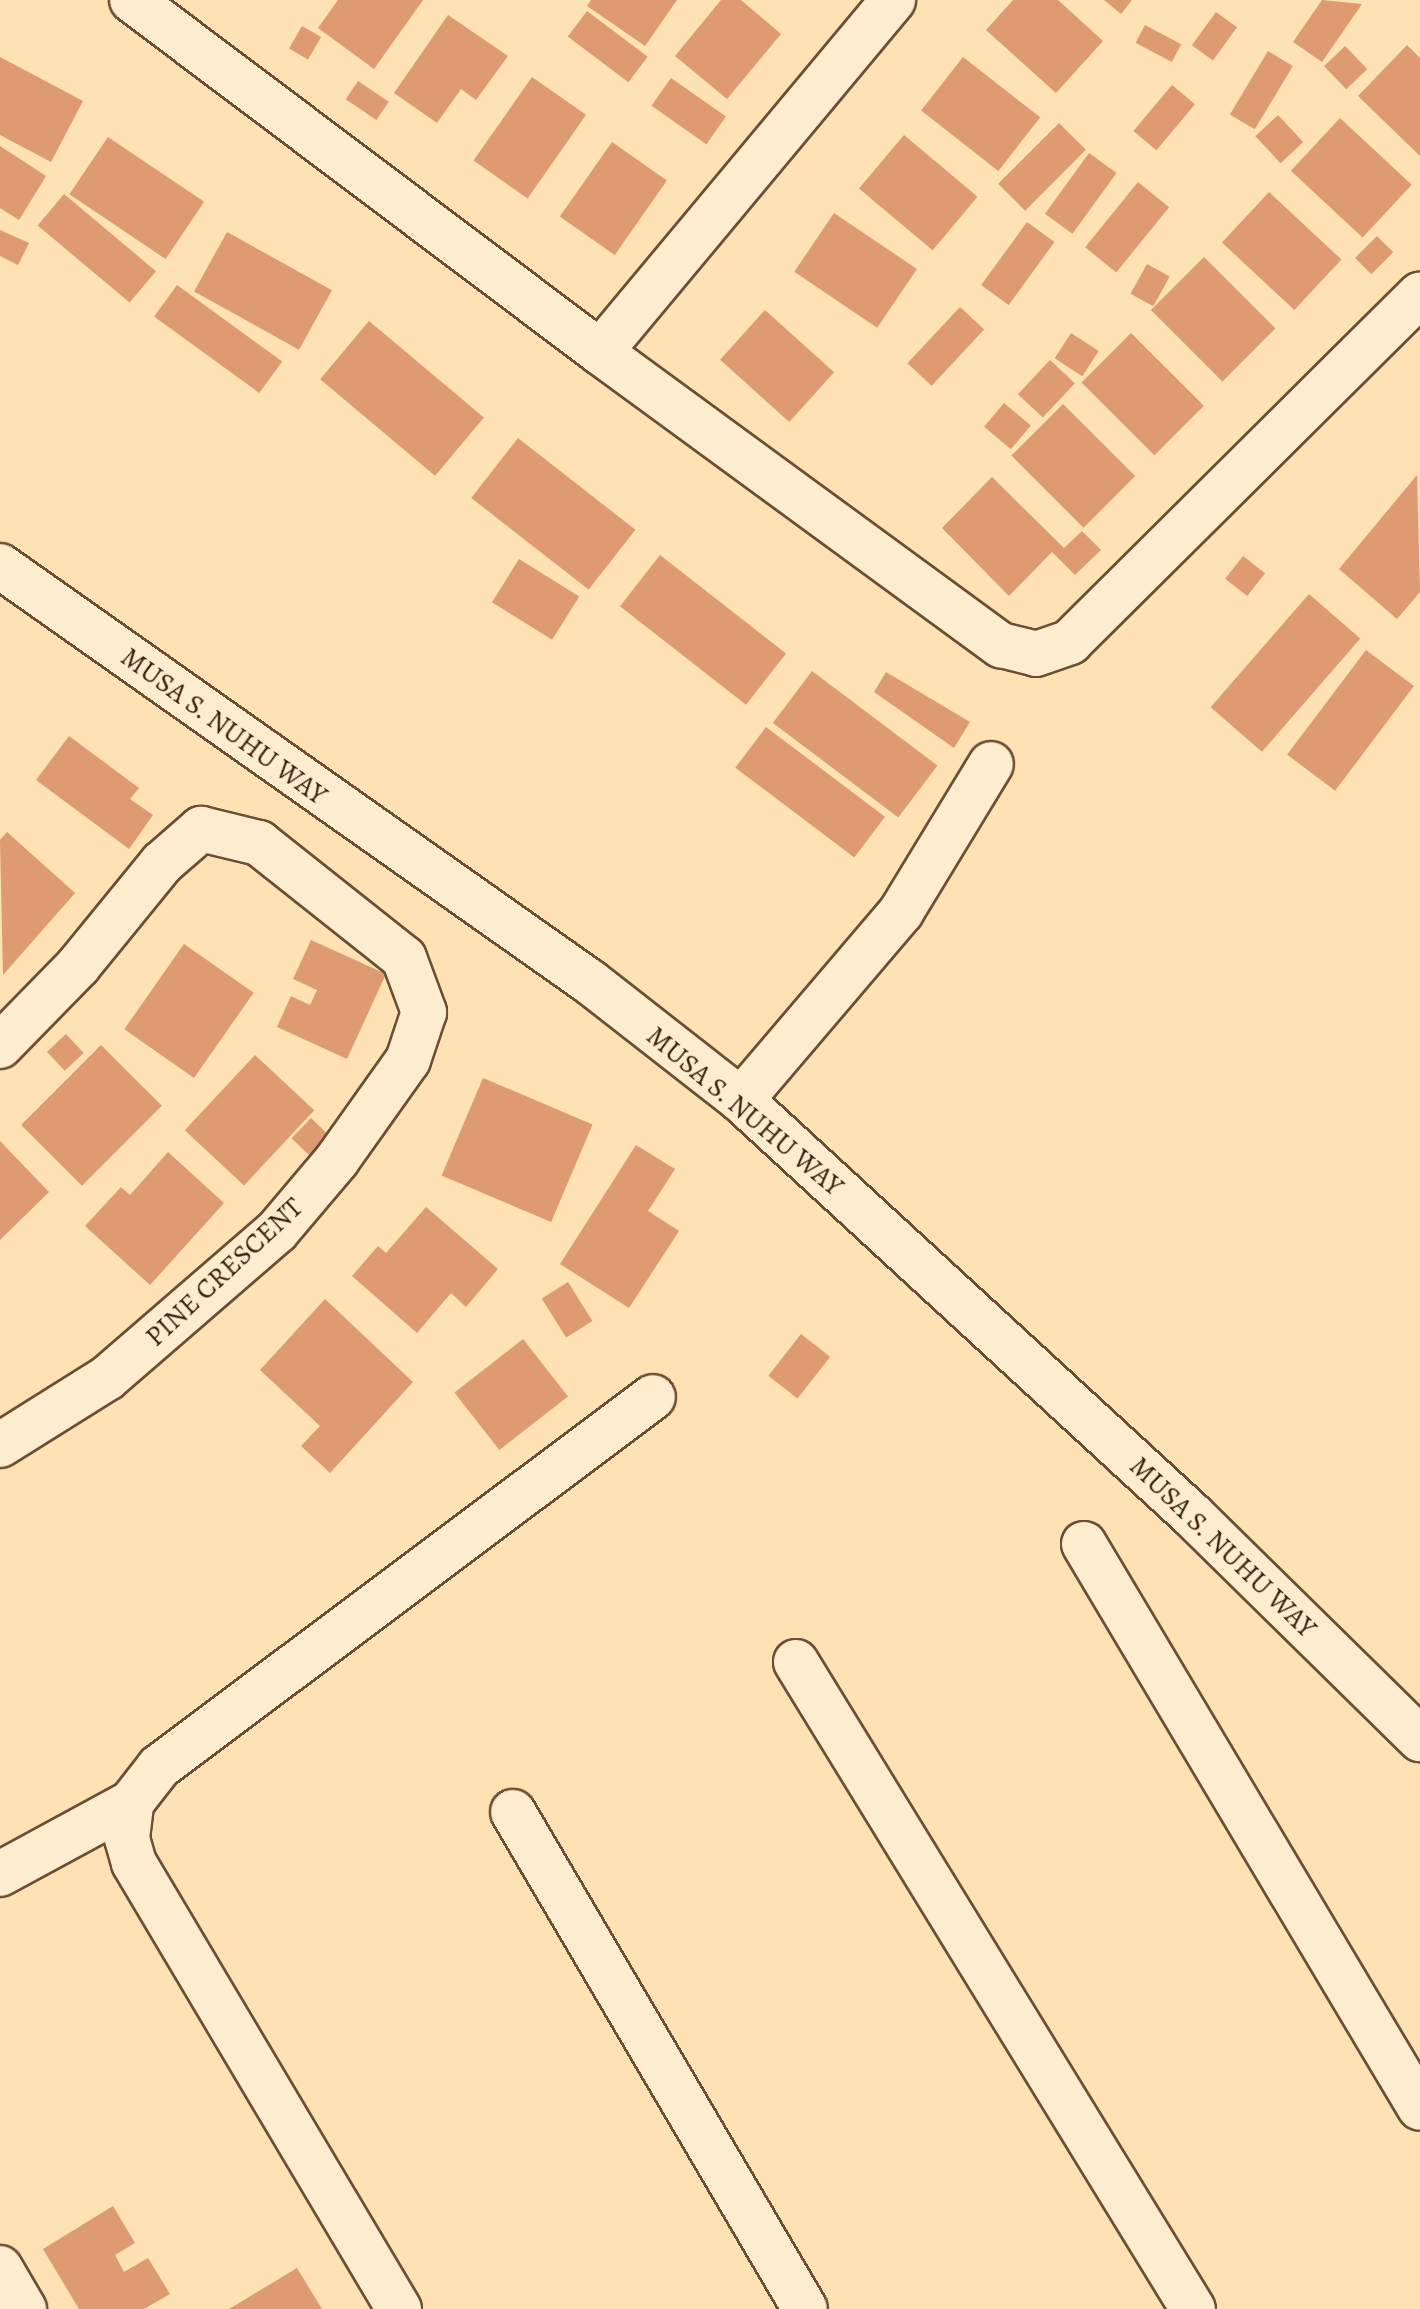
<!DOCTYPE html>
<style>
body{margin:0}
#map{position:relative;width:1420px;height:2309px;overflow:hidden;background:#fee2b3;font-family:Alegreya,serif}
div>[style]{position:absolute}
.building>*{inset:0;background:#de9a70;transform-origin:0 0}
.roads{filter:drop-shadow(2px 0 #6b4e34) drop-shadow(-2px 0 #6b4e34) drop-shadow(0 2px #6b4e34) drop-shadow(0 -2px #6b4e34)}
.minor>*{height:44px;margin:-22px;padding:0 22px;transform-origin:22px;border-radius:22px;background:#feecce}
span{translate:-50% -50%;white-space:nowrap;text-align:center;line-height:1.15;-webkit-text-stroke:6px #feecce;paint-order:stroke}
.street-label{font-size:28px;color:#3a1d09}
</style>
<div id="map">
<div class="building">
<i style="clip-path:polygon(338px 0,423px 0,374px 69px,318px 28px)"></i>
<i style="clip-path:polygon(591px 0,677px 0,645px 46px,587px 6px)"></i>
<i style="clip-path:polygon(721px 0,741px 0,781px 34px,727px 99px,675px 56px)"></i>
<i style="clip-path:polygon(1013px 0,1058px 0,1103px 41px,1056px 93px,986px 30px)"></i>
<i style="clip-path:polygon(1104px 0,1132px 0,1121px 14px)"></i>
<i style="clip-path:polygon(1322px 0,1362px 4px,1322px 62px,1293px 42px)"></i>
<i style="left:587px;top:11px;width:76px;height:32px;rotate:37deg"></i>
<i style="left:1216px;top:12px;width:26px;height:41px;rotate:36deg"></i>
<i style="clip-path:polygon(448px 15px,508px 56px,476px 100px,461px 89px,437px 123px,394px 93px)"></i>
<i style="left:1145px;top:25px;width:41px;height:20px;rotate:28deg"></i>
<i style="left:302px;top:26px;width:22px;height:26px;rotate:30deg"></i>
<i style="clip-path:polygon(1407px 45px,1420px 58px,1420px 156px,1358px 96px)"></i>
<i style="left:1345px;top:46px;width:32px;height:29px;rotate:46deg"></i>
<i style="left:1268px;top:51px;width:29px;height:74px;rotate:31deg"></i>
<i style="clip-path:polygon(0 57px,83px 101px,51px 162px,0 135px)"></i>
<i style="left:963px;top:57px;width:98px;height:68px;rotate:38deg"></i>
<i style="left:532px;top:77px;width:66px;height:102px;rotate:35deg"></i>
<i style="left:671px;top:78px;width:67px;height:34px;rotate:35deg"></i>
<i style="left:358px;top:81px;width:37px;height:22px;rotate:34deg"></i>
<i style="left:1172px;top:85px;width:30px;height:60px;rotate:40deg"></i>
<i style="left:1278px;top:115px;width:37px;height:31px;rotate:47deg"></i>
<i style="left:1340px;top:118px;width:98px;height:72px;rotate:43deg"></i>
<i style="left:1059px;top:123px;width:38px;height:86px;rotate:45deg"></i>
<i style="left:904px;top:135px;width:96px;height:70px;rotate:40deg"></i>
<i style="left:108px;top:137px;width:116px;height:69px;rotate:34deg"></i>
<i style="left:612px;top:142px;width:67px;height:91px;rotate:35deg"></i>
<i style="clip-path:polygon(0 146px,46px 176px,19px 220px,0 208px)"></i>
<i style="left:1089px;top:153px;width:34px;height:75px;rotate:36deg"></i>
<i style="left:1138px;top:182px;width:40px;height:84px;rotate:39deg"></i>
<i style="left:1269px;top:192px;width:99px;height:69px;rotate:43deg"></i>
<i style="left:64px;top:194px;width:120px;height:41px;rotate:40deg"></i>
<i style="left:834px;top:213px;width:100px;height:71px;rotate:34deg"></i>
<i style="left:1027px;top:222px;width:34px;height:78px;rotate:36deg"></i>
<i style="clip-path:polygon(0 230px,29px 243px,18px 265px,0 256px)"></i>
<i style="left:227px;top:232px;width:120px;height:68px;rotate:29deg"></i>
<i style="left:1377px;top:236px;width:23px;height:31px;rotate:45deg"></i>
<i style="left:1204px;top:257px;width:101px;height:75px;rotate:45deg"></i>
<i style="left:1147px;top:264px;width:26px;height:34px;rotate:29deg"></i>
<i style="left:177px;top:285px;width:130px;height:39px;rotate:36deg"></i>
<i style="left:960px;top:307px;width:33px;height:77px;rotate:43deg"></i>
<i style="left:765px;top:310px;width:93px;height:67px;rotate:42deg"></i>
<i style="left:369px;top:321px;width:150px;height:76px;rotate:40deg"></i>
<i style="left:1071px;top:333px;width:33px;height:30px;rotate:33deg"></i>
<i style="left:1131px;top:333px;width:103px;height:70px;rotate:45deg"></i>
<i style="left:1050px;top:360px;width:34px;height:47px;rotate:43deg"></i>
<i style="left:1004px;top:403px;width:35px;height:31px;rotate:40deg"></i>
<i style="left:1063px;top:404px;width:102px;height:73px;rotate:45deg"></i>
<i style="left:518px;top:438px;width:149px;height:76px;rotate:38deg"></i>
<i style="clip-path:polygon(1417px 475px,1420px 592px,1397px 619px,1339px 569px)"></i>
<i style="clip-path:polygon(992px 477px,1064px 548px,1082px 531px,1101px 550px,1075px 575px,1052px 552px,1009px 596px,942px 528px)"></i>
<i style="left:660px;top:555px;width:160px;height:65px;rotate:38deg"></i>
<i style="left:1243px;top:556px;width:28px;height:29px;rotate:38deg"></i>
<i style="left:519px;top:559px;width:71px;height:51px;rotate:32deg"></i>
<i style="left:1309px;top:594px;width:68px;height:150px;rotate:41deg"></i>
<i style="left:1366px;top:650px;width:60px;height:131px;rotate:37deg"></i>
<i style="left:812px;top:671px;width:157px;height:65px;rotate:37deg"></i>
<i style="clip-path:polygon(886px 672px,970px 722px,954px 748px,874px 692px)"></i>
<i style="left:766px;top:727px;width:149px;height:51px;rotate:37deg"></i>
<i style="clip-path:polygon(69px 736px,139px 788px,130px 799px,153px 815px,129px 849px,36px 780px)"></i>
<i style="clip-path:polygon(7px 832px,75px 893px,3px 975px,0 840px)"></i>
<i style="clip-path:polygon(311px 940px,386px 974px,347px 1059px,277px 1027px,291px 996px,310px 1005px,317px 990px,293px 979px)"></i>
<i style="left:184px;top:944px;width:85px;height:104px;rotate:35deg"></i>
<i style="left:66px;top:1034px;width:26px;height:26px;rotate:47deg"></i>
<i style="left:101px;top:1045px;width:86px;height:113px;rotate:45deg"></i>
<i style="left:255px;top:1055px;width:81px;height:103px;rotate:43deg"></i>
<i style="left:483px;top:1078px;width:119px;height:106px;rotate:23deg"></i>
<i style="left:311px;top:1118px;width:29px;height:28px;rotate:44deg"></i>
<i style="clip-path:polygon(0 1141px,49px 1192px,0 1240px)"></i>
<i style="clip-path:polygon(636px 1145px,675px 1169px,648px 1211px,679px 1231px,629px 1308px,560px 1264px)"></i>
<i style="clip-path:polygon(168px 1152px,224px 1203px,150px 1285px,85px 1226px,121px 1187px,130px 1195px)"></i>
<i style="clip-path:polygon(426px 1207px,498px 1269px,466px 1307px,451px 1293px,417px 1333px,352px 1276px,378px 1246px,386px 1253px)"></i>
<i style="left:568px;top:1282px;width:46px;height:31px;rotate:58deg"></i>
<i style="clip-path:polygon(325px 1299px,413px 1382px,330px 1473px,301px 1446px,320px 1426px,260px 1370px)"></i>
<i style="left:801px;top:1334px;width:37px;height:53px;rotate:38deg"></i>
<i style="left:523px;top:1339px;width:73px;height:87px;rotate:52deg"></i>
<i style="clip-path:polygon(113px 2206px,135px 2243px,115px 2255px,124px 2272px,148px 2258px,170px 2294px,144px 2309px,79px 2309px,43px 2249px)"></i>
<i style="clip-path:polygon(297px 2268px,322px 2309px,229px 2309px)"></i>
</div>
<div class="roads">
<div class="minor">
<i style="left:132px;top:0;width:586px;rotate:36.95deg"></i>
<i style="left:600px;top:352px;width:497px;rotate:36.2deg"></i>
<i style="left:1001px;top:645px;width:36px;rotate:14deg"></i>
<i style="left:1036px;top:654px;width:36px;rotate:-19deg"></i>
<i style="left:1070px;top:642px;width:493px;rotate:-44.8deg"></i>
<i style="left:600px;top:352px;width:458px;rotate:-50.2deg"></i>
<i style="left:0;top:566px;width:722px;rotate:35.19deg"></i>
<i style="left:590px;top:982px;width:192px;rotate:38deg"></i>
<i style="left:741px;top:1100px;width:613px;rotate:42.62deg"></i>
<i style="left:1192px;top:1515px;width:320px;rotate:44.5deg"></i>
<i style="left:0;top:1046px;width:112px;rotate:-45.7deg"></i>
<i style="left:78px;top:966px;width:133px;rotate:-50.8deg"></i>
<i style="left:162px;top:863px;width:52px;rotate:-41.1deg"></i>
<i style="left:201px;top:829px;width:60px;rotate:13.6deg"></i>
<i style="left:259px;top:843px;width:185px;rotate:38.4deg"></i>
<i style="left:404px;top:958px;width:58px;rotate:69.7deg"></i>
<i style="left:424px;top:1012px;width:51px;rotate:108.4deg"></i>
<i style="left:408px;top:1060px;width:123px;rotate:125.4deg"></i>
<i style="left:337px;top:1160px;width:93px;rotate:130.2deg"></i>
<i style="left:277px;top:1231px;width:225px;rotate:139.1deg"></i>
<i style="left:107px;top:1378px;width:126px;rotate:147.9deg"></i>
<i style="left:741px;top:1100px;width:247px;rotate:-49.6deg"></i>
<i style="left:901px;top:912px;width:173px;rotate:-58.7deg"></i>
<i style="left:1084px;top:1544px;width:656px;rotate:59.22deg"></i>
<i style="left:796px;top:1662px;width:759px;rotate:58.47deg"></i>
<i style="left:513px;top:1812px;width:576px;rotate:59.56deg"></i>
<i style="left:0;top:1874px;width:149px;rotate:-28.5deg"></i>
<i style="left:0;top:2268px;width:48px;rotate:59.7deg"></i>
<i style="left:399px;top:2309px;width:519px;rotate:-120.72deg"></i>
<i style="left:134px;top:1863px;width:26px;rotate:-106deg"></i>
<i style="left:127px;top:1838px;width:35px;rotate:-83deg"></i>
<i style="left:131px;top:1803px;width:46px;rotate:-52.1deg"></i>
<i style="left:159px;top:1767px;width:617px;rotate:-36.83deg"></i>
</div>
</div>
<div class="street-label">
<span style="left:224px;top:726px;rotate:36deg">MUSA S. NUHU WAY</span>
<span style="left:745px;top:1111px;rotate:40deg">MUSA S. NUHU WAY</span>
<span style="left:224px;top:1272px;rotate:-43deg">PINE CRESCENT</span>
<span style="left:1223px;top:1547px;rotate:44deg">MUSA S. NUHU WAY</span>
</div>
</div>
